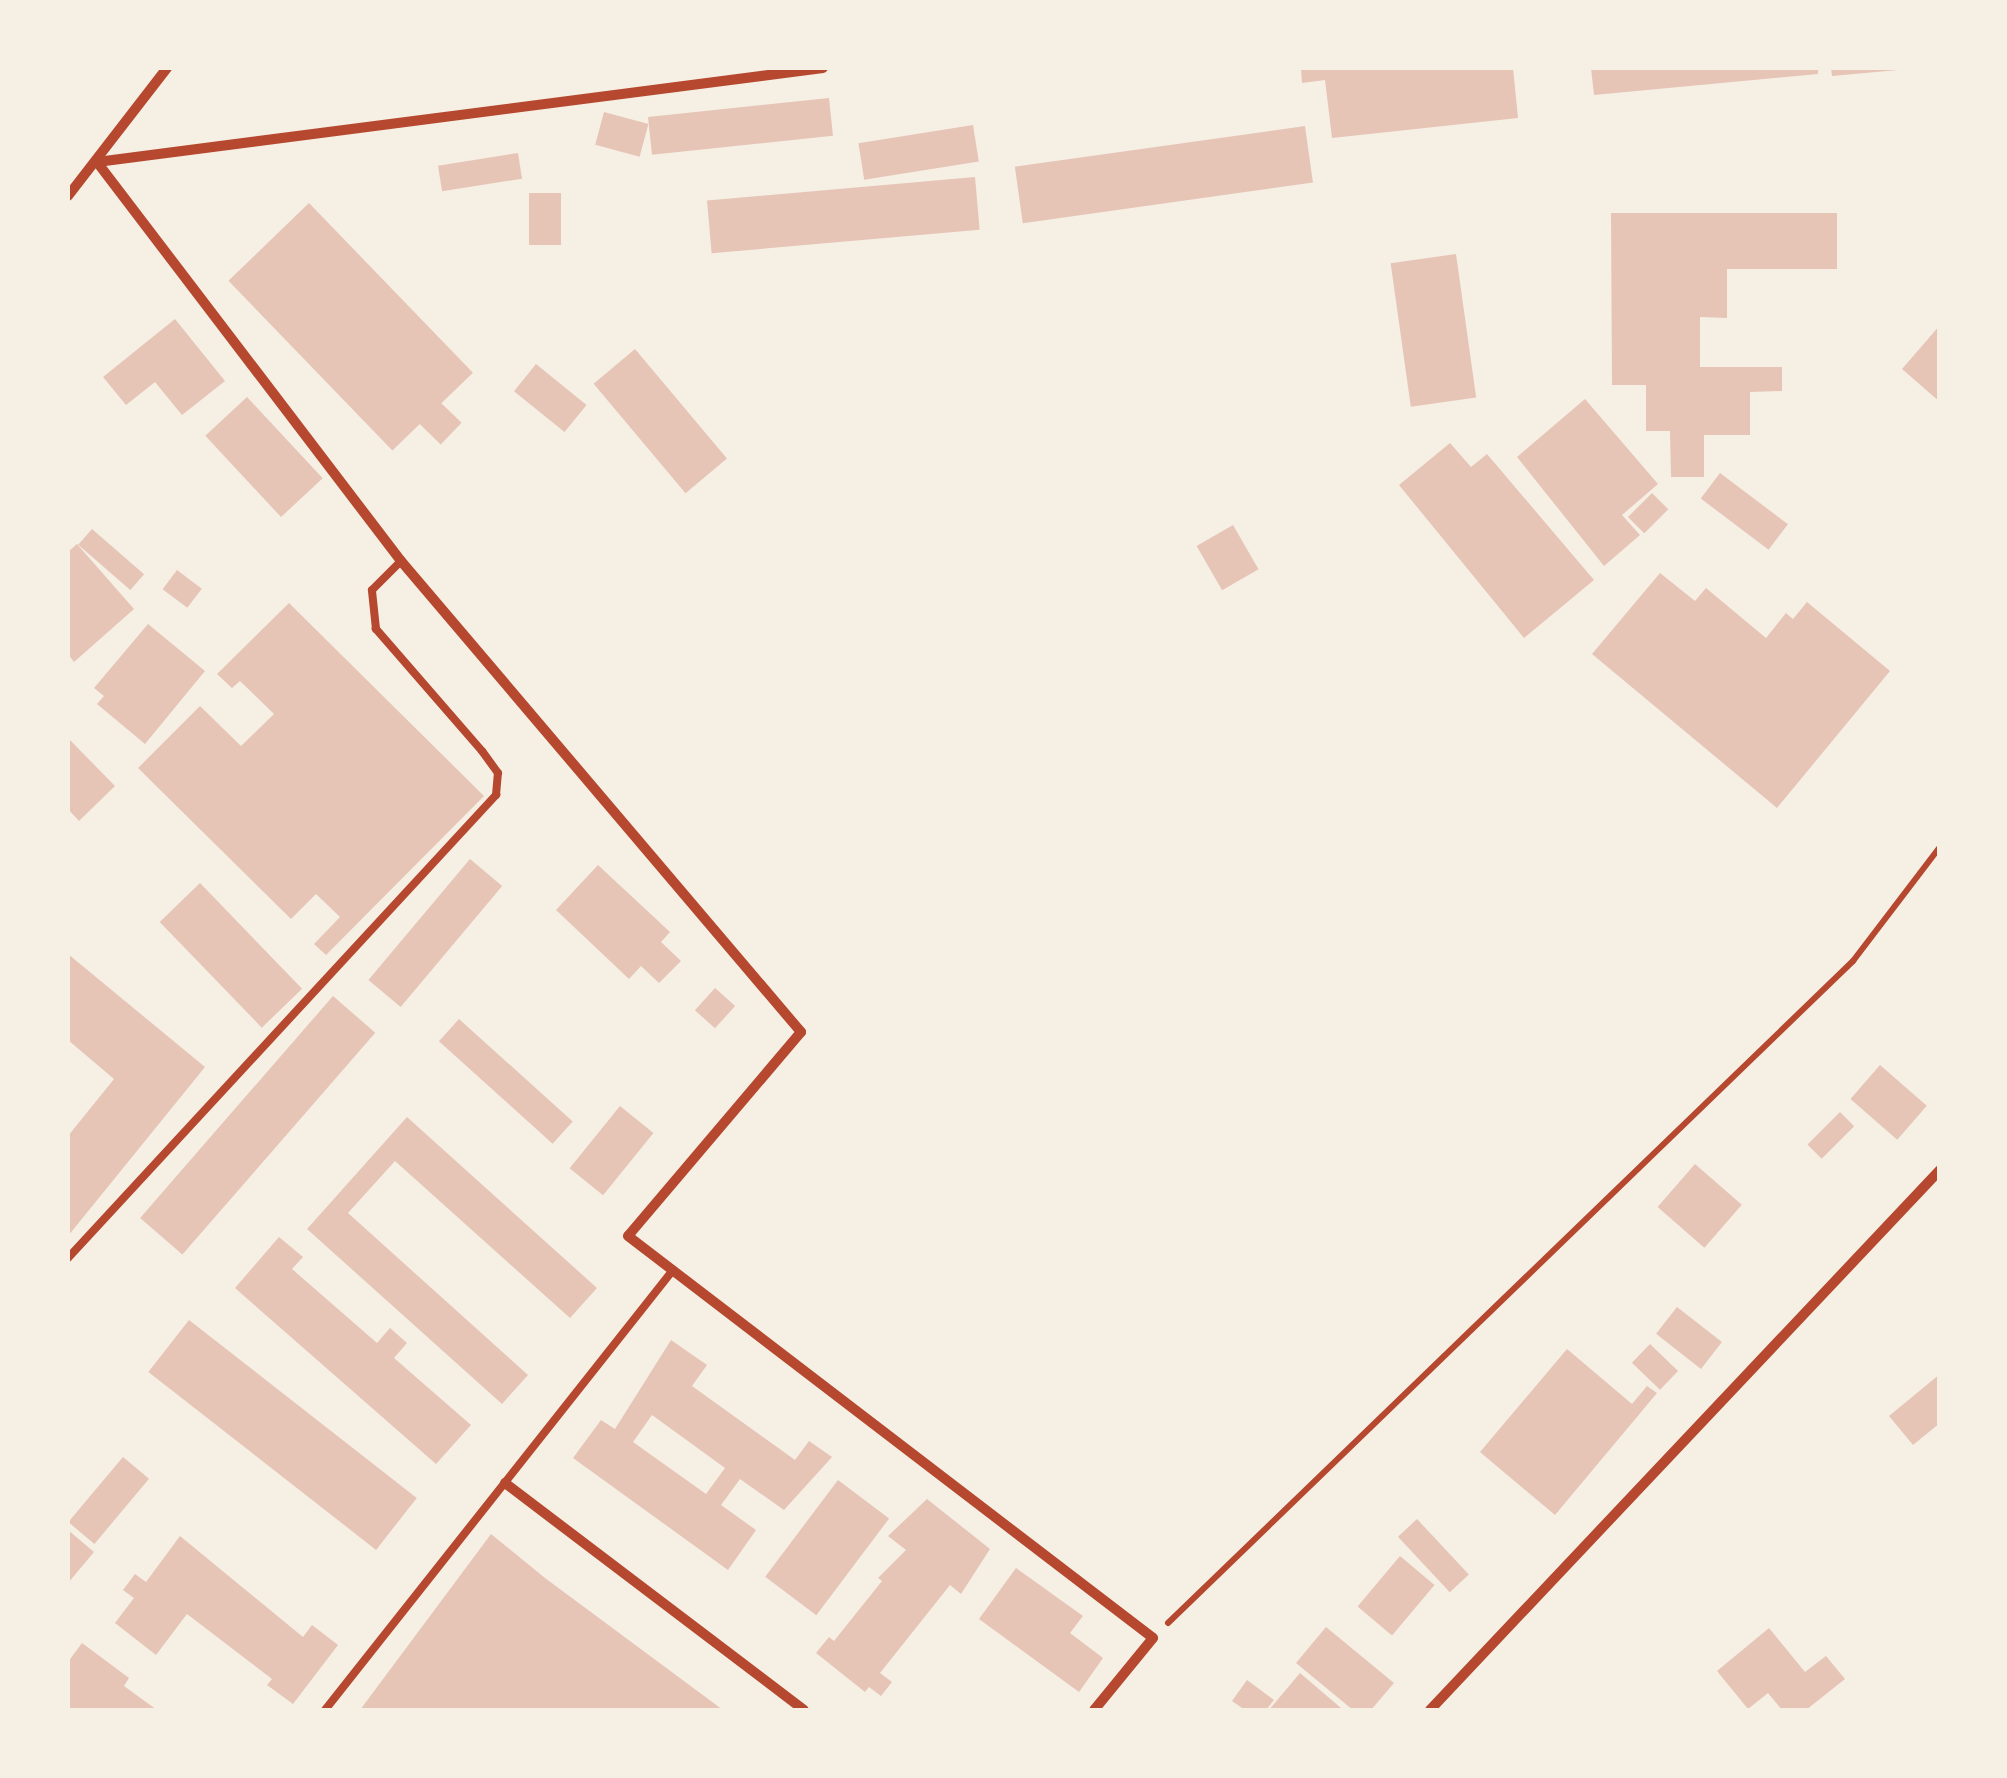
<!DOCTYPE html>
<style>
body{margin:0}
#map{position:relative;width:2007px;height:1778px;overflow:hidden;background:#f6efe4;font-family:Bitter,serif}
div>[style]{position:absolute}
.building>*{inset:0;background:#e6c5b7;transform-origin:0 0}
.path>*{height:6px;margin:-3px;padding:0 3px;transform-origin:3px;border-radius:3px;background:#b5482f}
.service>*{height:8px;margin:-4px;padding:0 4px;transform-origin:4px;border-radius:4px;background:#b5482f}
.minor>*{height:10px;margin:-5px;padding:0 5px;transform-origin:5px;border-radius:5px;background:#b5482f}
span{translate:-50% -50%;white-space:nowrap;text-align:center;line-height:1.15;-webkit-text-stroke:8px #f6efe4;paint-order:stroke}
.frame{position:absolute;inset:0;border:70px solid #f6efe4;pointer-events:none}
</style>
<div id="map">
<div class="building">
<i style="clip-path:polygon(1301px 68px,1513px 68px,1518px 118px,1332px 138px,1325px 80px,1302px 83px)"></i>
<i style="clip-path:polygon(1591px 68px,1818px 68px,1818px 74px,1594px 95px)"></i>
<i style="clip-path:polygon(1831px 68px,1898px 68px,1898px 70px,1832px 76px)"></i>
<i style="left:829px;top:98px;width:38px;height:182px;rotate:84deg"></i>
<i style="left:604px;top:112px;width:46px;height:34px;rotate:15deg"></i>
<i style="left:973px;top:125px;width:37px;height:116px;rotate:81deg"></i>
<i style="left:1305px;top:126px;width:57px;height:293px;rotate:82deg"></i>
<i style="left:518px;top:153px;width:26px;height:81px;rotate:81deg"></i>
<i style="left:975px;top:177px;width:53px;height:269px;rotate:85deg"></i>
<i style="left:529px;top:193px;width:32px;height:52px"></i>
<i style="left:309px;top:203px;width:236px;height:112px;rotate:46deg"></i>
<i style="clip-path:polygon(1611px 213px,1837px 213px,1837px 269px,1727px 269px,1727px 318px,1700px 317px,1700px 367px,1782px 367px,1782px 391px,1750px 392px,1750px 435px,1704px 435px,1704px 477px,1671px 477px,1670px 431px,1646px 431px,1646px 385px,1612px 385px)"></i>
<i style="left:1456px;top:254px;width:145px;height:66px;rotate:82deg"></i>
<i style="clip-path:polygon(175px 319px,225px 381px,182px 415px,155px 382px,126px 405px,103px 377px)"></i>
<i style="clip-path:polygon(1940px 325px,1940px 402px,1902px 369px)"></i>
<i style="left:635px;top:349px;width:143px;height:54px;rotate:50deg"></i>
<i style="left:536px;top:364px;width:65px;height:35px;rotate:39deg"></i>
<i style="left:247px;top:397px;width:111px;height:57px;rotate:47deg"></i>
<i style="clip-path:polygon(1585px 399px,1658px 484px,1622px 515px,1640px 535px,1604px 566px,1517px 457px)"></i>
<i style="left:440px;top:402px;width:30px;height:30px;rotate:44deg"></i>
<i style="clip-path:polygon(1450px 443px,1471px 467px,1487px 454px,1594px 580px,1524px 638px,1399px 485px)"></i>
<i style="left:1720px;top:473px;width:85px;height:32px;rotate:37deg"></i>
<i style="left:1652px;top:493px;width:23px;height:34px;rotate:45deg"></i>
<i style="left:1233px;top:525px;width:51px;height:42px;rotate:60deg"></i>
<i style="left:92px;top:529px;width:69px;height:21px;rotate:41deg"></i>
<i style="clip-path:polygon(77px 544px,134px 609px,74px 662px,68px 654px,68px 552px)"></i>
<i style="left:177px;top:570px;width:31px;height:24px;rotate:37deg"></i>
<i style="clip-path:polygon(1660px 573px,1695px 601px,1706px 588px,1766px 638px,1786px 613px,1793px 619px,1807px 602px,1890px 671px,1777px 808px,1592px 654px)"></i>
<i style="clip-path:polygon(289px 603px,484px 796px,326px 955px,314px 944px,340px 917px,316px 894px,291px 919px,138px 768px,200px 706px,241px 746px,274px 714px,240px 681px,232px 688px,217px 674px)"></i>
<i style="clip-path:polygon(148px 624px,205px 671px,145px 744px,97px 704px,104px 696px,94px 688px)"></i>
<i style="clip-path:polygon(68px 738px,115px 786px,79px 821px,68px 809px)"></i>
<i style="left:470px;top:859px;width:42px;height:158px;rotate:40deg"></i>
<i style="clip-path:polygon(598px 865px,670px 932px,661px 942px,681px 961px,659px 983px,641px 966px,629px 979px,556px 910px)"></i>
<i style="left:200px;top:883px;width:147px;height:56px;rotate:46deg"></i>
<i style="clip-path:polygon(68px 954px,205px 1067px,68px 1236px,68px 1136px,114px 1079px,68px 1040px)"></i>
<i style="left:715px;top:988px;width:27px;height:30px;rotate:42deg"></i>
<i style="left:333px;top:996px;width:56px;height:294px;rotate:41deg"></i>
<i style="left:459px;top:1019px;width:153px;height:30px;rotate:42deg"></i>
<i style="left:1880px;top:1065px;width:62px;height:45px;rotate:41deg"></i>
<i style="left:620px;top:1106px;width:43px;height:80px;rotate:39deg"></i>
<i style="left:1840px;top:1112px;width:20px;height:46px;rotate:45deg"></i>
<i style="clip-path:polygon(407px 1117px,597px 1288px,570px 1318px,395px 1161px,348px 1213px,528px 1375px,502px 1404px,307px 1229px)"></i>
<i style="left:1695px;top:1164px;width:62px;height:57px;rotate:41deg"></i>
<i style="clip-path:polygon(279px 1237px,303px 1257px,292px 1269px,377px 1343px,390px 1328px,407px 1343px,394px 1358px,471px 1425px,436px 1464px,235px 1288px)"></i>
<i style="left:1677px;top:1307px;width:57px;height:34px;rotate:38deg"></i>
<i style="left:189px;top:1320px;width:289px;height:66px;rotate:38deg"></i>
<i style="clip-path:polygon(evenodd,671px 1340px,707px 1365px,692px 1386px,795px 1460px,809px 1441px,832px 1457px,784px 1510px,740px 1479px,721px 1505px,756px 1530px,728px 1570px,573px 1458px,601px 1420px,615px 1429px,671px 1340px,652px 1415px,725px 1468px,706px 1494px,633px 1442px,652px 1415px)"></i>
<i style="left:1650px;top:1344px;width:39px;height:26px;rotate:44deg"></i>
<i style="clip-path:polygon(1567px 1349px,1632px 1404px,1647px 1386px,1657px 1393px,1555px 1515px,1480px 1452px)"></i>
<i style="clip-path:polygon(1940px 1374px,1940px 1423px,1913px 1445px,1889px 1416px)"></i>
<i style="left:123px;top:1457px;width:34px;height:85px;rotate:40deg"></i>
<i style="left:838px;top:1480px;width:64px;height:121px;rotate:37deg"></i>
<i style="clip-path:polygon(927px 1499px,990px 1549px,961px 1594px,950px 1585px,880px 1673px,892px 1682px,881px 1696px,869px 1687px,865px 1692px,816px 1653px,829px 1637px,834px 1641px,882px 1581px,878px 1578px,906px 1550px,888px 1536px)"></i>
<i style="left:1417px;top:1519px;width:76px;height:26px;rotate:47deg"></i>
<i style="clip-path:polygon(68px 1530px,94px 1552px,68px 1583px)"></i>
<i style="clip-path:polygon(491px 1534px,545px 1578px,723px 1710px,360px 1710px)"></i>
<i style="clip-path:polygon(180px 1536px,303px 1637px,312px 1625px,338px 1645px,293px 1704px,267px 1685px,272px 1679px,187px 1614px,156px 1655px,115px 1623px,134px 1598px,123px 1590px,135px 1574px,146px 1582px)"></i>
<i style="left:1400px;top:1556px;width:45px;height:66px;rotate:40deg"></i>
<i style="clip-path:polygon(1016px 1568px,1083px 1616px,1070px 1633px,1103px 1658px,1079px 1692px,979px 1619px)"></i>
<i style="clip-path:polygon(1326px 1627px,1394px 1683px,1371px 1710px,1353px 1710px,1296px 1663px)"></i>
<i style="clip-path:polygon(1769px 1628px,1805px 1672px,1826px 1656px,1845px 1679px,1806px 1710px,1782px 1710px,1768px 1693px,1748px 1709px,1717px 1671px)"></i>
<i style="clip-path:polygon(82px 1643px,129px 1678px,124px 1686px,157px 1710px,68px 1710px,68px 1662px)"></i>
<i style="clip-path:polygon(1300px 1673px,1341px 1708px,1338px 1710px,1269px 1710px)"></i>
<i style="clip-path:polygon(1247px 1680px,1274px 1700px,1266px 1710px,1245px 1710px,1232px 1701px)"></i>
</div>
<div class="path">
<i style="left:1168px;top:1623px;width:953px;rotate:-44.02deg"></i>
<i style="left:1853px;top:961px;width:143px;rotate:-52.7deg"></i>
</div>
<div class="service">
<i style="left:68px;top:1258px;width:631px;rotate:-47.25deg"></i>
<i style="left:496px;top:795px;width:22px;rotate:-85deg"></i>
<i style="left:498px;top:773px;width:27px;rotate:-126deg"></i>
<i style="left:482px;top:751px;width:162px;rotate:-131deg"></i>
<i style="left:376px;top:629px;width:39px;rotate:-96deg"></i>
<i style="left:372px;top:590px;width:41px;rotate:-45deg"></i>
<i style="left:325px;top:1710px;width:561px;rotate:-51.66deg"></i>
</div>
<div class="minor">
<i style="left:97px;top:162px;width:502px;rotate:52.7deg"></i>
<i style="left:401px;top:561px;width:618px;rotate:49.66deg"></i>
<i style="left:801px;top:1032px;width:267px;rotate:130.3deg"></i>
<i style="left:628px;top:1236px;width:661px;rotate:37.44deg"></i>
<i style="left:1153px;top:1638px;width:93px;rotate:129.3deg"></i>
<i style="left:97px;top:162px;width:732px;rotate:-7.38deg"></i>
<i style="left:68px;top:196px;width:162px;rotate:-52.3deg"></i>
<i style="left:505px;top:1483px;width:375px;rotate:37.2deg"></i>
<i style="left:1430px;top:1710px;width:743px;rotate:-46.64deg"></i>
</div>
<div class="frame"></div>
</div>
